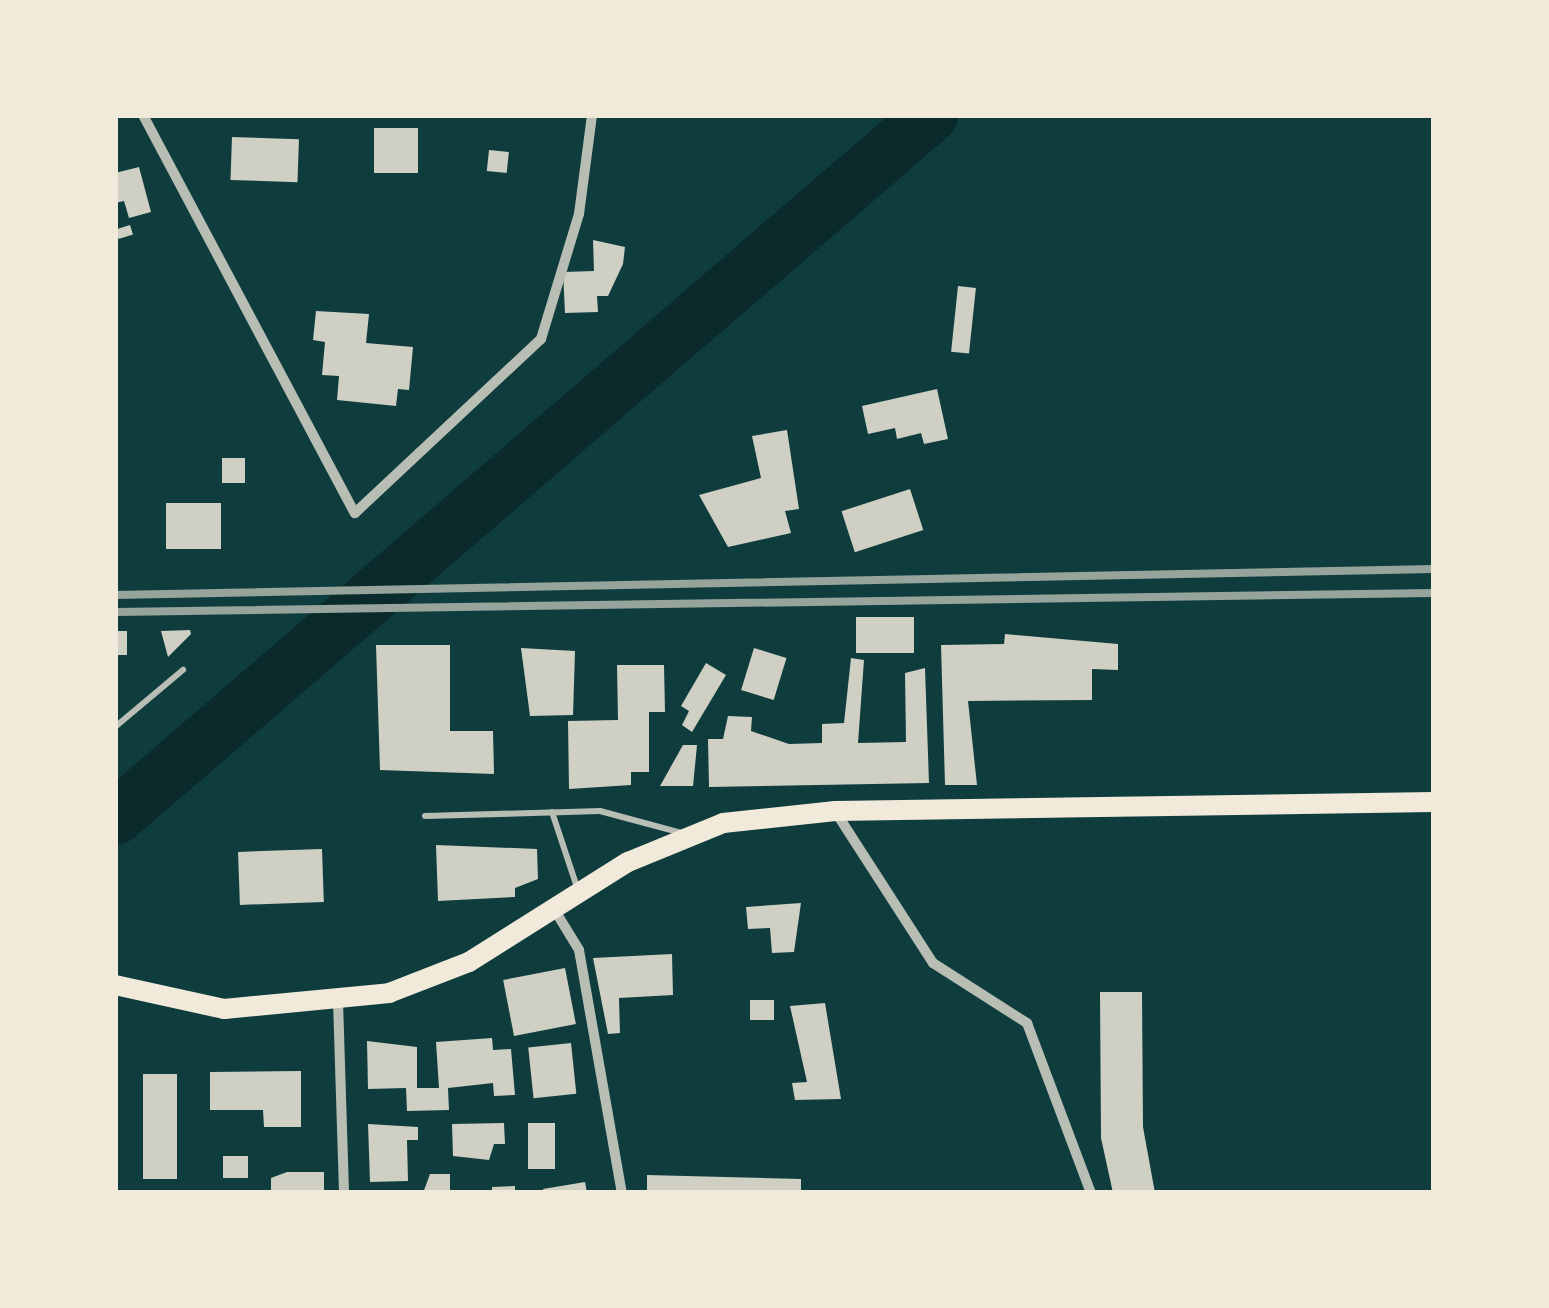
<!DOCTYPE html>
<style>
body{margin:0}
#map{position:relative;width:1549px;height:1308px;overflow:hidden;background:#0f3d3e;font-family:"Roboto Condensed",sans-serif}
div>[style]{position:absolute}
.river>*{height:55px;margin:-27.5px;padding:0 27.5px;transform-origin:27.5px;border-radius:27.5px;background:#0a2a2b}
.building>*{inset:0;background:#cfcfc3;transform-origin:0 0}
.service>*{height:6px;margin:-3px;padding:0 3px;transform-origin:3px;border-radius:3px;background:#b8beb3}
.minor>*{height:10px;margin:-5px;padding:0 5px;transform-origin:5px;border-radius:5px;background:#b8beb3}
.primary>*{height:20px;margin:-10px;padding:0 10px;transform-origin:10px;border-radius:10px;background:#f1e9da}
.rail>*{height:8px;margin:-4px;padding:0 4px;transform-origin:4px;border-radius:4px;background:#97a49c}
span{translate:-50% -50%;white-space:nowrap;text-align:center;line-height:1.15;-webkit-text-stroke:10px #f1e9da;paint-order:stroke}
.frame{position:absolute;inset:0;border:118px solid #f1e9da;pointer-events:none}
</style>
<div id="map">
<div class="river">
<i style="left:115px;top:817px;width:1076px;rotate:-40.74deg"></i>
</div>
<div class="building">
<i style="left:418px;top:128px;width:45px;height:44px;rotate:90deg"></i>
<i style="left:232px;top:137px;width:67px;height:43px;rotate:2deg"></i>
<i style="left:489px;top:150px;width:20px;height:21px;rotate:6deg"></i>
<i style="clip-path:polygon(139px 167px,151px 212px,129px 218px,124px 201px,115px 203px,115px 173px)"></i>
<i style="left:130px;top:225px;width:10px;height:15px;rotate:73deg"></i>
<i style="clip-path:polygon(593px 240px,625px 247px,623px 264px,608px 296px,597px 296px,598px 312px,565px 313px,563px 272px,594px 271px)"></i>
<i style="left:958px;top:286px;width:18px;height:66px;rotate:6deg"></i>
<i style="clip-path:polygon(316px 311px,369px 314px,366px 343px,413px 347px,409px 390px,398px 389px,396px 406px,337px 400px,339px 376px,322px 375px,325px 342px,313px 340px)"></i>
<i style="clip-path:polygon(937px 389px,948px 439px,924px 444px,921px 433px,897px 439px,895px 428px,868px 434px,862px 406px)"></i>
<i style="clip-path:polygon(787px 430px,799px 509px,785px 511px,791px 533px,728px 547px,699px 495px,761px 478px,752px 436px)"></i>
<i style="left:222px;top:458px;width:23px;height:25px"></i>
<i style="left:910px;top:489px;width:43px;height:72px;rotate:72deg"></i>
<i style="left:166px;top:503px;width:55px;height:46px"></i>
<i style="left:914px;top:617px;width:36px;height:58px;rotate:90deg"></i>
<i style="clip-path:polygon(190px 630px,191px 634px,168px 657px,161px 631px)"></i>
<i style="left:115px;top:631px;width:12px;height:24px"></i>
<i style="clip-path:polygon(1005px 634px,1118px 644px,1118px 670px,1092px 669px,1092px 700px,968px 701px,977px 785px,945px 785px,941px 645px,1004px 644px)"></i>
<i style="clip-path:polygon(376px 645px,450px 645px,450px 731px,493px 731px,494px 774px,380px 770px)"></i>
<i style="clip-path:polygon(521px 648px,575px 651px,573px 715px,530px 716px)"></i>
<i style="left:754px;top:648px;width:34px;height:44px;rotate:17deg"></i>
<i style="clip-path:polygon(851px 658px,864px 660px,858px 743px,906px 742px,905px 673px,925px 668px,929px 783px,709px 787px,708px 739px,723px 739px,728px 716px,752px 717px,751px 731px,789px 744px,822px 743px,822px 724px,844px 723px)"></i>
<i style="clip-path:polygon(706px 663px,726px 675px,692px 732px,682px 725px,689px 711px,681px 706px)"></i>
<i style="clip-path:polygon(617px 665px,664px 665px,665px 712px,649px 712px,649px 772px,631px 772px,631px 785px,569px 789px,568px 721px,618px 720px)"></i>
<i style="clip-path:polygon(683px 745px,697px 745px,693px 786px,660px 786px)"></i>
<i style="clip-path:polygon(436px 845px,537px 849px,538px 879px,515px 888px,515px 897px,438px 901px)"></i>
<i style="left:322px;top:849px;width:53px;height:84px;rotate:88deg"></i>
<i style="clip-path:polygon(801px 903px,794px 952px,772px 953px,770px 928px,748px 929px,746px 907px)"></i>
<i style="clip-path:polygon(672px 954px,673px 995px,619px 998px,620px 1033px,608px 1034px,593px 958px)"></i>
<i style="left:565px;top:968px;width:57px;height:63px;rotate:79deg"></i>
<i style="clip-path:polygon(1100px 992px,1142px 992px,1143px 1127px,1155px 1193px,1113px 1193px,1101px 1138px)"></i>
<i style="left:774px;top:1000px;width:20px;height:24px;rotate:90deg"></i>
<i style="clip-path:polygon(825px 1003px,841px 1099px,795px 1100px,792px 1083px,807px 1082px,790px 1006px)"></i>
<i style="clip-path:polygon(492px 1038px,493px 1050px,511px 1049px,515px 1095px,494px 1096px,493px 1083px,448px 1088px,449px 1110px,407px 1111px,406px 1088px,368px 1089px,367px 1041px,417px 1047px,417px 1088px,439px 1088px,436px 1042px)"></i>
<i style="left:571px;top:1043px;width:51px;height:43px;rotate:84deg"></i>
<i style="clip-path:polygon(301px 1071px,301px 1127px,264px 1127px,263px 1110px,210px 1110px,210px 1072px)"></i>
<i style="left:143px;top:1074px;width:34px;height:105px"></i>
<i style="clip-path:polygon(504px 1123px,505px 1144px,494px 1144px,489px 1160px,453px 1156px,452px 1124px)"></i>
<i style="left:528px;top:1123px;width:27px;height:46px"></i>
<i style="clip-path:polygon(368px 1124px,418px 1127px,418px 1140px,407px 1140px,408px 1181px,370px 1182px)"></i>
<i style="left:223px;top:1156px;width:25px;height:22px"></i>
<i style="clip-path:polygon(287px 1172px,324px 1172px,324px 1193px,271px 1193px,271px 1178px)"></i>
<i style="clip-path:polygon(430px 1174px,450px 1174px,450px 1192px,423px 1193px)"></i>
<i style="clip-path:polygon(647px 1175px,801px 1179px,801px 1193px,647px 1193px)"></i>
<i style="clip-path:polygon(585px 1182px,587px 1193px,544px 1193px,543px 1189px)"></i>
<i style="clip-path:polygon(515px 1186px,515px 1193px,492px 1193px,492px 1187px)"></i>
</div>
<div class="service">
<i style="left:115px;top:727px;width:89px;rotate:-40deg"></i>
<i style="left:552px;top:812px;width:79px;rotate:71.6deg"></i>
<i style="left:425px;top:816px;width:175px;rotate:-1.6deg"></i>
<i style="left:600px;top:811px;width:88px;rotate:15.1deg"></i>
</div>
<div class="minor">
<i style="left:143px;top:115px;width:451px;rotate:62deg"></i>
<i style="left:355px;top:513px;width:255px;rotate:-43.1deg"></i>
<i style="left:541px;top:339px;width:131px;rotate:-73.1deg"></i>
<i style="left:579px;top:214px;width:100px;rotate:-82.5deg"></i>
<i style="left:835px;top:811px;width:181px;rotate:57.2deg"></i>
<i style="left:933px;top:963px;width:112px;rotate:32.6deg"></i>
<i style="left:1027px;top:1023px;width:182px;rotate:69.4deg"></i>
<i style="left:554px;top:909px;width:48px;rotate:58.6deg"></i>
<i style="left:579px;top:950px;width:247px;rotate:80deg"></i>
<i style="left:338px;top:1001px;width:192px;rotate:88.2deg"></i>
</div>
<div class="primary">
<i style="left:115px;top:985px;width:112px;rotate:12.4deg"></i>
<i style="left:224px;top:1009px;width:166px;rotate:-5.5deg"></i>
<i style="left:389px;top:993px;width:86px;rotate:-21.2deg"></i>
<i style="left:469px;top:962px;width:188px;rotate:-32.2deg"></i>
<i style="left:628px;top:862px;width:103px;rotate:-22.3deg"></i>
<i style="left:723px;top:823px;width:113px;rotate:-6.1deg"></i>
<i style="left:835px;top:811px;width:599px;rotate:-0.86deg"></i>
</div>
<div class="rail">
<i style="left:115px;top:595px;width:1319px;rotate:-1.13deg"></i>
<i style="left:115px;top:612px;width:1319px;rotate:-0.83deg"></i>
</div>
<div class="frame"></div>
</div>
